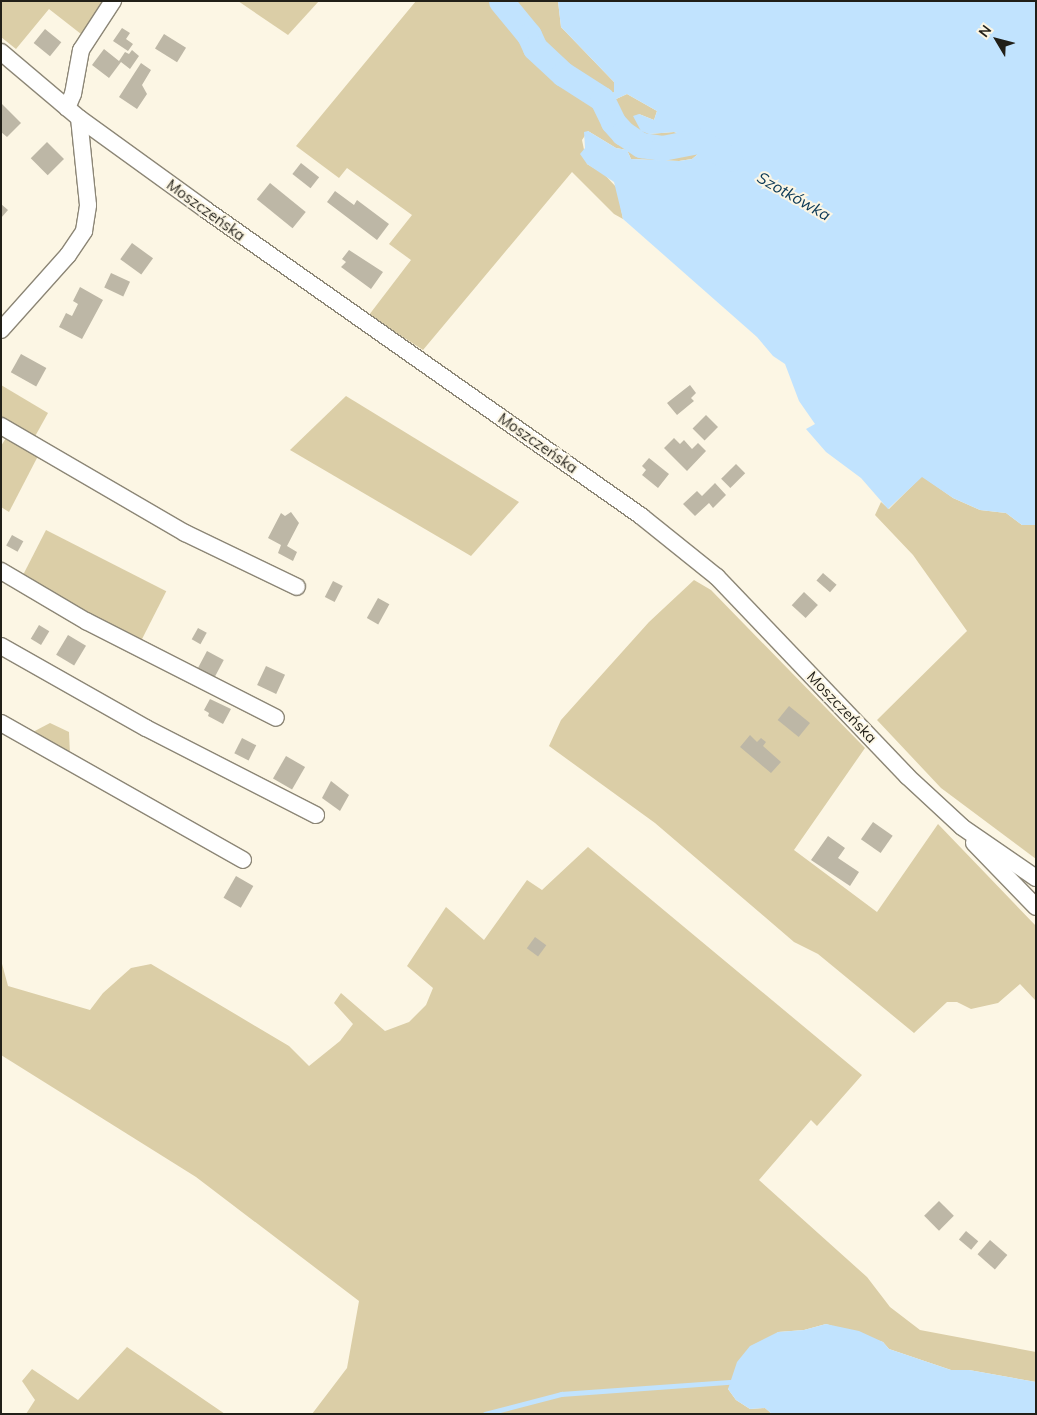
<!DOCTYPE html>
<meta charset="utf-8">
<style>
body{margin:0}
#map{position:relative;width:1037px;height:1415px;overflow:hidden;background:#fcf6e4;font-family:Mulish,sans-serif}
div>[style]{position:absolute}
.green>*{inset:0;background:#dbcea7;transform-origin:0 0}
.water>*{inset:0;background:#c1e3fe}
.stream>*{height:4.5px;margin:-2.25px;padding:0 2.25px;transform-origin:2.25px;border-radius:2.25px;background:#c1e3fe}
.river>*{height:25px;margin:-12.5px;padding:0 12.5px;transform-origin:12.5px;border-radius:12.5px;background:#c1e3fe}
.building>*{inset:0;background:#bdb7a6;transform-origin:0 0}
.roads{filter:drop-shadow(1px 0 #8c8676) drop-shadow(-1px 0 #8c8676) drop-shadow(0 1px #8c8676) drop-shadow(0 -1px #8c8676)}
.minor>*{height:16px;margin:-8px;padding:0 8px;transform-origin:8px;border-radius:8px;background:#fff}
span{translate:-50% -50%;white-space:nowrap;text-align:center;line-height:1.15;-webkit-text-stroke:4px #fcf6e4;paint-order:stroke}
.street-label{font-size:15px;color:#211f18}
.water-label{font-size:16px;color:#0a3855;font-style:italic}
.frame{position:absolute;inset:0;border:2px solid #211f18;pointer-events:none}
.north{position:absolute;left:972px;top:15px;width:50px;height:50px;-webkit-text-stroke:4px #fcf6e4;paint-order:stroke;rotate:307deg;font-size:14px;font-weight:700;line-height:20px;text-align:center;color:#211f18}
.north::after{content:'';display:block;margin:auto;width:18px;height:22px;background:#211f18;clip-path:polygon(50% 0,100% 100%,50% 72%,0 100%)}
</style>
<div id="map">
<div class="green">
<i style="clip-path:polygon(1px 1px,104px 1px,81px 34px,49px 9px,16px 49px,1px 37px)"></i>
<i style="clip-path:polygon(238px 1px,319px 1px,288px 35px)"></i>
<i style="clip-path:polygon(416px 1px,558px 1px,561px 27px,614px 82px,614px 92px,610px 96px,614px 100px,627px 94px,657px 111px,654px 120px,639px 114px,649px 134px,674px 132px,699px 141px,703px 150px,692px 159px,679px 161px,631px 159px,627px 150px,616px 148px,588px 131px,582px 140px,587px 164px,604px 174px,617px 188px,623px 219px,614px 214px,572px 172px,423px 350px,369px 315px,411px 260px,389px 244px,412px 215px,347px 168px,339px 178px,296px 146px)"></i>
<i style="clip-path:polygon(1px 385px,48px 413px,33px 440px,1px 421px)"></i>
<i style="clip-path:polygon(346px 396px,519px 502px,471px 556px,290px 450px)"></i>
<i style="clip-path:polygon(6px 438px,38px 456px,9px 512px,1px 507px,1px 446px)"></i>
<i style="clip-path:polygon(922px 476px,953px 498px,980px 510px,1006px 513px,1022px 525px,1036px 525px,1036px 859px,941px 788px,877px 720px,967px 631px,913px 555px,875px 515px,881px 502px,889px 509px)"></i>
<i style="left:46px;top:530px;width:135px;height:54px;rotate:27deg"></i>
<i style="clip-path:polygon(694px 580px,711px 590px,865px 748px,794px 850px,877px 912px,938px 824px,1036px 926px,1036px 1001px,1020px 984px,998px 1003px,971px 1009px,957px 1002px,947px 1002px,914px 1033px,818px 954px,794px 942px,655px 823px,549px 746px,561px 720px,649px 622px)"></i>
<i style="clip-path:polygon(50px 723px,69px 732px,70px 755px,31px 733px)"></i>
<i style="clip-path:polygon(588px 847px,862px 1075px,817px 1126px,811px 1120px,759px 1180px,867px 1277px,890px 1307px,920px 1330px,1036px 1352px,1036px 1382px,969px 1370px,951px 1370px,889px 1349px,883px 1342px,826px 1324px,804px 1330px,778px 1332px,728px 1389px,736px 1400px,750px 1409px,765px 1408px,772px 1414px,312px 1414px,347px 1368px,359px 1301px,196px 1177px,1px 1055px,1px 960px,8px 986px,90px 1010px,103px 993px,131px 968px,151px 964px,289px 1046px,309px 1066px,340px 1041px,353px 1024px,334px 1003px,341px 993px,385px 1031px,409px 1022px,426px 1005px,433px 988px,407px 966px,446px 907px,484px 940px,527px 880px,542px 890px)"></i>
<i style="clip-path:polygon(127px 1347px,225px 1414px,26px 1414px,35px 1400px,22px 1381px,32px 1369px,78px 1400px)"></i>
</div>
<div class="water">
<i style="clip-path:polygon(558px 1px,1036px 1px,1036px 525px,1022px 525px,1006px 513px,980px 510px,953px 498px,922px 477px,888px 509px,861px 478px,826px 452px,806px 429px,815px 424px,799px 401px,785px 364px,773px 356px,757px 337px,623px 219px,614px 182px,587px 164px,580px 154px,585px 148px,584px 132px,588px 131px,616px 148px,627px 150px,631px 159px,679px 161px,692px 159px,703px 150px,699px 141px,674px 132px,649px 134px,641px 131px,633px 116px,639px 114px,654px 120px,657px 111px,627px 94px,614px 100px,609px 96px,614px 92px,614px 82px,561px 27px)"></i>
<i style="clip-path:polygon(826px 1324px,859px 1331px,883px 1342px,889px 1349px,951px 1370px,969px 1370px,1036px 1382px,1036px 1414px,772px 1414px,765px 1408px,750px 1409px,736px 1400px,728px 1389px,737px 1362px,750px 1346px,778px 1332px,804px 1330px)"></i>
</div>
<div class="stream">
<i style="left:485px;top:1414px;width:79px;rotate:-14.7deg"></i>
<i style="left:561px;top:1394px;width:169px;rotate:-4.1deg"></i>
</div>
<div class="river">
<i style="left:501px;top:1px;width:44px;rotate:50.5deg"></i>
<i style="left:529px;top:35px;width:14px;rotate:65deg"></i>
<i style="left:535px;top:48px;width:38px;rotate:43deg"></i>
<i style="left:563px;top:74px;width:46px;rotate:32.7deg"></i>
<i style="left:602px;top:99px;width:25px;rotate:64deg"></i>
<i style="left:613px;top:122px;width:15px;rotate:48deg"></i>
<i style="left:623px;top:133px;width:22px;rotate:34deg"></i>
<i style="left:641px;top:145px;width:21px;rotate:8deg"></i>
<i style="left:662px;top:148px;width:38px;rotate:-11deg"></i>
<i style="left:699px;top:141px;width:36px;rotate:30deg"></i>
</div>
<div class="building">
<i style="clip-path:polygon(122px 28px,130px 33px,126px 39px,133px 44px,128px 51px,113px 41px)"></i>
<i style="left:45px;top:29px;width:21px;height:18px;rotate:39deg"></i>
<i style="left:164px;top:34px;width:26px;height:17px;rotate:32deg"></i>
<i style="clip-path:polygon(104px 49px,119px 61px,125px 52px,129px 54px,132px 50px,139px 56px,130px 69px,121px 62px,109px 78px,92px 65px)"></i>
<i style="clip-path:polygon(141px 63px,151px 70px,142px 85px,147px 94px,137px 109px,119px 97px)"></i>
<i style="clip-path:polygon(2px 104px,21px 123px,7px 137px,1px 132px)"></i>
<i style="left:47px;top:142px;width:24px;height:23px;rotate:45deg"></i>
<i style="left:301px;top:163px;width:23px;height:14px;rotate:38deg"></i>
<i style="left:270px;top:183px;width:46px;height:21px;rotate:39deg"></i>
<i style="clip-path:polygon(335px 191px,354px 205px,357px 200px,389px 224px,377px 240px,327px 202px)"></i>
<i style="clip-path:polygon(1px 204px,8px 210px,1px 218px)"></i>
<i style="left:132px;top:243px;width:26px;height:20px;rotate:36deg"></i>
<i style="clip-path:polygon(349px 250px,383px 272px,371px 289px,341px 267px,346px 262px,342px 259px)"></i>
<i style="left:111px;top:273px;width:21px;height:16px;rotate:25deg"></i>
<i style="clip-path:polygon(80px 287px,103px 300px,82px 339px,59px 327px,66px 313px,72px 316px,78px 304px,73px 301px)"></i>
<i style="left:21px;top:354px;width:29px;height:21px;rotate:29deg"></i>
<i style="clip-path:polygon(690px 385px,696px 393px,691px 398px,694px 401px,677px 415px,667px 403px)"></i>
<i style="left:706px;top:415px;width:17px;height:19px;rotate:45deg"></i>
<i style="clip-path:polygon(674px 438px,680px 444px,684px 440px,692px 449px,698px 443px,706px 451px,687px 471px,664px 448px)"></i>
<i style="clip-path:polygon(649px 458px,669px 474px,658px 488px,642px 475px,646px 470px,642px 466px)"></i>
<i style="left:736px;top:464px;width:13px;height:21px;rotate:45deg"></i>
<i style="clip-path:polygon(715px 483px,726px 495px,713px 508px,709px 503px,695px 516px,683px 504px,697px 491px,702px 496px)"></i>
<i style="clip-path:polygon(291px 512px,299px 523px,287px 546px,297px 552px,293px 561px,278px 553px,281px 545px,268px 538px,281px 513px,285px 516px)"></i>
<i style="left:12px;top:535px;width:13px;height:12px;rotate:29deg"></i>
<i style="left:823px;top:573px;width:18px;height:10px;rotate:41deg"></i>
<i style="left:333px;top:581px;width:11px;height:18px;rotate:27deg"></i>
<i style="left:804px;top:592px;width:19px;height:18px;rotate:43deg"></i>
<i style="left:378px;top:598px;width:13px;height:23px;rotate:29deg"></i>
<i style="left:39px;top:625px;width:12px;height:16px;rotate:31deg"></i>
<i style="left:198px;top:628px;width:10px;height:13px;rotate:29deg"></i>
<i style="left:68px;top:635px;width:21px;height:23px;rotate:31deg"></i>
<i style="left:207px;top:651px;width:19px;height:21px;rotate:28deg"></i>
<i style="left:266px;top:666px;width:21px;height:21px;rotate:25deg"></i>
<i style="clip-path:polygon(210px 699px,231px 709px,223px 724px,208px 716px,209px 713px,204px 710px)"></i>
<i style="left:789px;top:706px;width:27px;height:18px;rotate:39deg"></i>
<i style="clip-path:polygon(750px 735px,757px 742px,761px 738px,766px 742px,763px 746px,781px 762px,771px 773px,740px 747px)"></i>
<i style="left:242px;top:738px;width:16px;height:17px;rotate:27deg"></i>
<i style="left:286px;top:756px;width:22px;height:26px;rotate:30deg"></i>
<i style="clip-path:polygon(331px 781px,349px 795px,340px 811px,322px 798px)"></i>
<i style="left:873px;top:822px;width:24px;height:21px;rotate:35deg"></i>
<i style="clip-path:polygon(828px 836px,845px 848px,838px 858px,859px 872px,850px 886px,811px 860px)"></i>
<i style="left:236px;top:876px;width:20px;height:25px;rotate:30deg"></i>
<i style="left:535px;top:937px;width:14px;height:14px;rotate:36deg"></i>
<i style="left:939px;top:1201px;width:21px;height:21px;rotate:45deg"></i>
<i style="left:966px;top:1231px;width:16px;height:11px;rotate:40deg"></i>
<i style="left:990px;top:1240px;width:23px;height:19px;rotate:41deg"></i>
</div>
<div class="roads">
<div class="minor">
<i style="left:1px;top:52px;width:102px;rotate:40.2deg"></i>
<i style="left:79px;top:118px;width:157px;rotate:35.9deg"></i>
<i style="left:206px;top:210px;width:532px;rotate:35.12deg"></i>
<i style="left:641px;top:516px;width:97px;rotate:38.8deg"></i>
<i style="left:717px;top:577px;width:275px;rotate:46.3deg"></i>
<i style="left:907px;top:776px;width:75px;rotate:42.8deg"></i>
<i style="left:962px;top:827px;width:90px;rotate:34.6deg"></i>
<i style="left:67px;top:108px;width:15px;rotate:-67deg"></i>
<i style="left:73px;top:94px;width:45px;rotate:-79.7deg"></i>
<i style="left:81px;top:50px;width:59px;rotate:-56.9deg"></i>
<i style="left:1px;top:330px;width:101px;rotate:-48.2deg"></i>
<i style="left:68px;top:255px;width:29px;rotate:-56deg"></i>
<i style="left:84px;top:231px;width:26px;rotate:-81deg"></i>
<i style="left:88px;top:205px;width:87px;rotate:-95.9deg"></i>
<i style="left:1px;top:426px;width:213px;rotate:30.2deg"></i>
<i style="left:185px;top:533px;width:124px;rotate:25.7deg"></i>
<i style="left:1px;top:571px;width:99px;rotate:30.5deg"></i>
<i style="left:86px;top:621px;width:213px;rotate:27deg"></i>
<i style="left:1px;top:646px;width:167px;rotate:29.5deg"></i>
<i style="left:146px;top:728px;width:191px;rotate:27.1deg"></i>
<i style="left:1px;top:723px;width:278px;rotate:29.5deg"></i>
<i style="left:974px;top:843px;width:89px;rotate:45.9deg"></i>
</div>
</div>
<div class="street-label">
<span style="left:206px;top:210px;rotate:36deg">Moszczeńska</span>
<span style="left:538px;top:443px;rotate:35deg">Moszczeńska</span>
<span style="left:842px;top:707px;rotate:46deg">Moszczeńska</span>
</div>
<div class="water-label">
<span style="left:794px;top:196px;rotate:30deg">Szotkówka</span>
</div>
<div class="frame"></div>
<div class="north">N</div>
</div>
